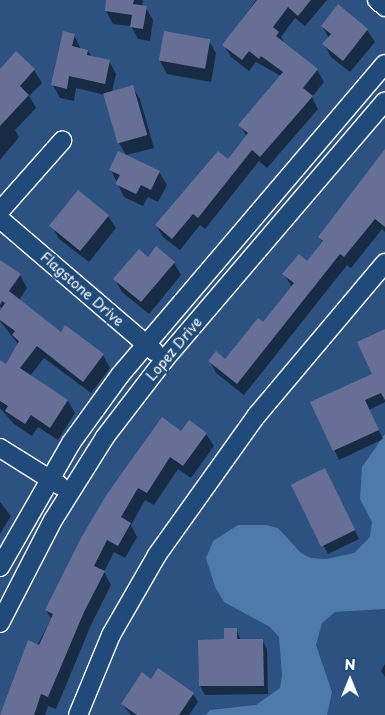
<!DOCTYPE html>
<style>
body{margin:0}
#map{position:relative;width:385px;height:715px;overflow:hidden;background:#2d5180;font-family:"Playpen Sans",sans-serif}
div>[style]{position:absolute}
.water>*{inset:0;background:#4d7aa8}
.shadow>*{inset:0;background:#0007}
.building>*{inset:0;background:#676f97;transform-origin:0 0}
.roads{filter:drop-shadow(1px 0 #fff) drop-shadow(-1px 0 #fff) drop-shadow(0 1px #fff) drop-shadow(0 -1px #fff)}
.minor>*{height:18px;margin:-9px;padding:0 9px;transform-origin:9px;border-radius:9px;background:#1f4a7a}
span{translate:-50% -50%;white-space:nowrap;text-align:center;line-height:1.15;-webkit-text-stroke:5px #1f4a7a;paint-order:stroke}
.street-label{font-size:14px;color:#fff}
.north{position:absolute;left:325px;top:655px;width:50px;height:50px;-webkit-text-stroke:4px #1f4a7a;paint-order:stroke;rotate:0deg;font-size:14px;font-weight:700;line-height:20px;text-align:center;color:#fff}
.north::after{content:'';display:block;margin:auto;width:18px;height:22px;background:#fff;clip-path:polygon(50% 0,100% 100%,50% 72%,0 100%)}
</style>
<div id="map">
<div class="water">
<i style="clip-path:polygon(385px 434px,385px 609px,335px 612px,322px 623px,316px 645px,332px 692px,327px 715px,206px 715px,210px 710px,256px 705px,280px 688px,282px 675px,279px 637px,270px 627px,224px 602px,215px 587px,206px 558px,213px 541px,238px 525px,266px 525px,278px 528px,301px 553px,311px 558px,326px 559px,354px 553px,370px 537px,372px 522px,360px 499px,362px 467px)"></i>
</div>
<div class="shadow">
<i style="clip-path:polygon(108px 0,143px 0,142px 7px,146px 8px,153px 20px,150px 41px,138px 39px,131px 26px,113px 24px,106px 11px)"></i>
<i style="clip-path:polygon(256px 0,327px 0,305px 26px,295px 18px,281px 37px,285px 45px,317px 70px,324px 82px,312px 97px,318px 109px,267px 168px,259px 161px,205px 229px,200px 225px,180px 250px,163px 237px,156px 225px,228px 161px,247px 137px,240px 125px,281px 76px,256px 62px,249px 71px,231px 57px,224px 45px)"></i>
<i style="clip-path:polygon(322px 26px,367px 30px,375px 42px,350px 72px,331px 57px,324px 44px,329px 38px)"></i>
<i style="clip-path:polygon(74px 35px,81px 49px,88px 51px,92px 57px,109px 61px,116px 74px,112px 92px,132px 86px,140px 99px,154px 148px,126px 155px,119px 143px,105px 95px,76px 88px,74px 101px,60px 98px,53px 85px)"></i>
<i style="clip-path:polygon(209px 41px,216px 53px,211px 82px,167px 74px,160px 61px)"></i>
<i style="clip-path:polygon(16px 53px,34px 70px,42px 83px,29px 96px,36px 108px,15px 130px,19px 137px,0 160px,0 71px)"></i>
<i style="clip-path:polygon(119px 153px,159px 172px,167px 185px,158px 202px,148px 197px,143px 206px,124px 197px,111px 170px)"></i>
<i style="clip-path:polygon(385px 155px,385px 232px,382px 229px,351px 268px,347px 265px,244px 395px,216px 373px,210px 361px,226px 361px,263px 324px,292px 287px,284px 274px,308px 263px,323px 243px,319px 237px)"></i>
<i style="clip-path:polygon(79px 192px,108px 216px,116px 228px,89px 262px,59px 239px,52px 226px)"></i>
<i style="clip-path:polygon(0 262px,20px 275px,27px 288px,19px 300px,61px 333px,103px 355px,110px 368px,91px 393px,44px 358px,30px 376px,68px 401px,75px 413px,58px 440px,38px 427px,32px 436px,14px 424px,0 408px,0 362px,7px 366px,18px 344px,0 321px,3px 309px,0 306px)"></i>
<i style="clip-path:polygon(174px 263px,181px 275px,149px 314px,122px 292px,115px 279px)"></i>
<i style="clip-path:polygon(385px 330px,385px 402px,369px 410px,383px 439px,339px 460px,312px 403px,374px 374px)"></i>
<i style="clip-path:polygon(181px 432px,206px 434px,214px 446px,191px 478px,178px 469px,154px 505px,145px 500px,131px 525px,137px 537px,125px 558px,114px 552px,104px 572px,111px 585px,91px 625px,56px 709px,48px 706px,45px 715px,1px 715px,51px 619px,46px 610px,108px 495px)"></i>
<i style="clip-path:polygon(329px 478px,359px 539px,328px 554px,293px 485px)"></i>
<i style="clip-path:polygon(0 502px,11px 516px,0 534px)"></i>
<i style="clip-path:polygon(236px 629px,241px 641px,262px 640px,267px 649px,268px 694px,205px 695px,200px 686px,200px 641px,226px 641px)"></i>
<i style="clip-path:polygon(385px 664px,385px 677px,381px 671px)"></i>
<i style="clip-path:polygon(151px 680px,193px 694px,198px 702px,189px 715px,131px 715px,122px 704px)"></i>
</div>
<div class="building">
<i style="clip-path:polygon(106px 0,134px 0,133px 4px,147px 6px,143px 29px,130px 27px,132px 15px,105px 11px)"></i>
<i style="clip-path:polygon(257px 0,311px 0,298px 16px,288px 7px,273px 27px,279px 32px,276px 36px,318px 69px,303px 88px,313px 96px,260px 157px,252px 150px,198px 218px,193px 214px,172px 239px,155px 225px,218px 151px,228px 159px,248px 133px,238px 125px,283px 72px,261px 56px,259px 59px,249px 51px,242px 60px,222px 45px)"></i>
<i style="clip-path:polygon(338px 4px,368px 29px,343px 61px,322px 44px,331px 34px,321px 26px)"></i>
<i style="clip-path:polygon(63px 31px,75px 34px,72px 46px,88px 50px,87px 55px,110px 60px,105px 84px,69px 76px,67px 89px,51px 85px)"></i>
<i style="left:164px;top:31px;width:47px;height:30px;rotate:10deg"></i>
<i style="clip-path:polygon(16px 51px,35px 69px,20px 86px,29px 95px,0 126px,0 69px)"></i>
<i style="left:133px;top:85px;width:52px;height:31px;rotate:74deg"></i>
<i style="clip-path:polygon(385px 149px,385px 227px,375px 219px,344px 257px,340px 254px,237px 384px,208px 361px,216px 351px,225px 359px,258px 318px,263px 322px,294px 283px,282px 274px,299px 254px,307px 261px,323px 241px,318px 237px)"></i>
<i style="clip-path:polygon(118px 151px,160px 171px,151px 190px,141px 185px,136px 194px,115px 184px,120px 175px,109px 170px)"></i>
<i style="left:78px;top:190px;width:40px;height:46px;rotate:39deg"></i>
<i style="clip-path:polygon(156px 246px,175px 262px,141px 302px,113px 279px,139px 249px,148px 257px)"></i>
<i style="clip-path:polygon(0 260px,21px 274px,9px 291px,61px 332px,65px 325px,104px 354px,83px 382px,37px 346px,20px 368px,68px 400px,50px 428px,31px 415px,25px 424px,5px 411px,8px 406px,0 401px,0 360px,6px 364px,19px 341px,12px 335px,15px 331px,0 320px,0 311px,5px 303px,2px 301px,0 305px)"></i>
<i style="clip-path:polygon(385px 329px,385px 400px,381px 393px,365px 400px,379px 430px,333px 451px,310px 402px,372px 374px,357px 342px)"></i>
<i style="clip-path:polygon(162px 417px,181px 431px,189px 420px,207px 433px,183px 466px,170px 457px,147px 493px,138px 488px,121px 517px,131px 523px,118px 546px,107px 540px,94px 566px,105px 571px,84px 612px,48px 697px,41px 694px,34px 715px,0 715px,28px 640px,39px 645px,53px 614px,45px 610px,81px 538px,107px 494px)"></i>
<i style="left:325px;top:468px;width:69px;height:38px;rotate:64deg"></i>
<i style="clip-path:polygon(224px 628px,237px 628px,237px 639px,263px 639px,264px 686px,199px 686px,198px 640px,224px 639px)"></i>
<i style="clip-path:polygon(158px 668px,194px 693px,179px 715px,137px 715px,121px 704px,142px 672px,151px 679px)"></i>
</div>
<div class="roads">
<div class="minor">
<i style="left:377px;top:0;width:11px;rotate:41deg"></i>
<i style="left:0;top:211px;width:94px;rotate:-48.5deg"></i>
<i style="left:0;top:219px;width:203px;rotate:40.6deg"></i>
<i style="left:0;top:448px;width:70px;rotate:32.1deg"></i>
<i style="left:0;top:567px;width:143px;rotate:-60.2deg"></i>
<i style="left:71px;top:443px;width:85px;rotate:-54.1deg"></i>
<i style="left:121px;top:374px;width:407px;rotate:-49.6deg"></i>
<i style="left:0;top:623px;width:116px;rotate:-62.8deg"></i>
<i style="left:53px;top:520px;width:98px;rotate:-57.9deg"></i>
<i style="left:105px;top:437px;width:97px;rotate:-52.5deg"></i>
<i style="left:164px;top:360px;width:340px;rotate:-49.5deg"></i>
<i style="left:78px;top:715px;width:87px;rotate:-67.6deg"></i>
<i style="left:111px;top:635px;width:92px;rotate:-60.1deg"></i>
<i style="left:157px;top:555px;width:172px;rotate:-54.5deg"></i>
<i style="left:257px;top:415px;width:199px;rotate:-49.9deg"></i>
</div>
</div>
<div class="street-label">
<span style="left:82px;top:289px;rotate:41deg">Flagstone Drive</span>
<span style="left:174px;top:349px;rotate:-50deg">Lopez Drive</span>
</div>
<div class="north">N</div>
</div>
